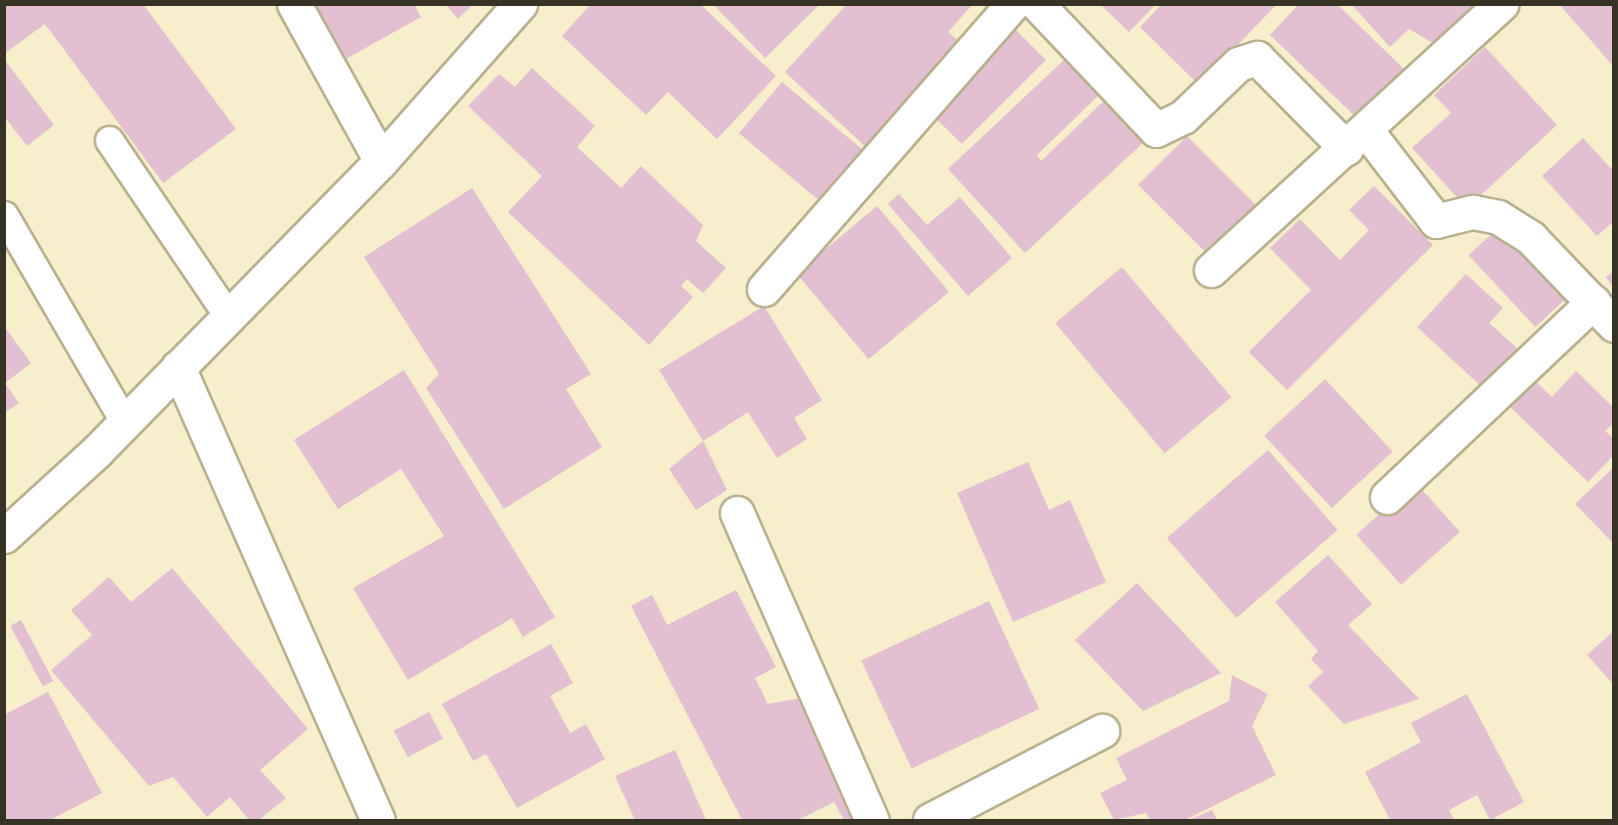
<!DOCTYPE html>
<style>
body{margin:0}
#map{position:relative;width:1618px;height:825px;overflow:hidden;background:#f7eecb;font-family:Georgia,serif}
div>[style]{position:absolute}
.building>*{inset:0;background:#e2bfd1;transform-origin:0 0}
.roads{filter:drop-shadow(2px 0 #b9b08f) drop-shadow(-2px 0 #b9b08f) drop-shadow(0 2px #b9b08f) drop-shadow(0 -2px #b9b08f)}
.lane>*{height:27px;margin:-13.5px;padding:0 13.5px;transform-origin:13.5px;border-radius:13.5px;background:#fff}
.street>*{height:33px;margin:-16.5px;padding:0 16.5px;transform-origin:16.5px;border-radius:16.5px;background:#fff}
.highway>*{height:33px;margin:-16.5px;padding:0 16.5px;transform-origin:16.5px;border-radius:16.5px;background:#fff}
span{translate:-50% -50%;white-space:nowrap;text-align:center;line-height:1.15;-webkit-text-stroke:4.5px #f7eecb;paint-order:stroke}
.frame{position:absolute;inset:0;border:6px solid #363325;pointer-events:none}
</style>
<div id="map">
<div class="building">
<i style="clip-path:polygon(4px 4px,143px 4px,236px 129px,163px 183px,45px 24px,4px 54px)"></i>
<i style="clip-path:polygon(313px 4px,414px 4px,421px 17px,344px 60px)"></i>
<i style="clip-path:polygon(445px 4px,473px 4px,458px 19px)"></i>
<i style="clip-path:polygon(591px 4px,700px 4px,776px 76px,717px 139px,668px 92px,646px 115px,562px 36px)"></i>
<i style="clip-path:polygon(713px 4px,820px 4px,765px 58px)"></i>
<i style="clip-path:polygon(847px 4px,973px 4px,948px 32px,963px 45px,868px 149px,785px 72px)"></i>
<i style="clip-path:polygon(1100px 4px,1156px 4px,1129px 32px)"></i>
<i style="clip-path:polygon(1162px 4px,1277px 4px,1199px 85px,1140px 27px)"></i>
<i style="clip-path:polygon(1299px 4px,1337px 4px,1405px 70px,1358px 119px,1270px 35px)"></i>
<i style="clip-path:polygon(1351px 4px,1474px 4px,1433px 43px,1409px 29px,1390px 47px)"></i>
<i style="clip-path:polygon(1559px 4px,1614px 4px,1614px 67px)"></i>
<i style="left:1012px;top:26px;width:48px;height:119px;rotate:45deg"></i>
<i style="clip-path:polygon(1485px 47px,1557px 125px,1467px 208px,1412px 148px,1451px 113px,1434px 95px)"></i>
<i style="clip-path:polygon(4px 59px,54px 125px,27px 146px,4px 116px)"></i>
<i style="clip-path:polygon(1065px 59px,1099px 95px,1037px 155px,1041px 161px,1108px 97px,1147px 139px,1025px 253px,948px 169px)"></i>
<i style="clip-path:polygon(532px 68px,595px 126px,577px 147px,621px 188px,641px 166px,703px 225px,696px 241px,726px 268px,703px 293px,687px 279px,681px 286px,693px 297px,649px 345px,508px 212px,542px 176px,468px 106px,499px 74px,515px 87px)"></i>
<i style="left:782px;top:82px;width:108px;height:67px;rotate:40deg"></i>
<i style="left:1187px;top:136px;width:100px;height:69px;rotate:45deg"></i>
<i style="clip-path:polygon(1583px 138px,1614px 172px,1614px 221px,1597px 236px,1542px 176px)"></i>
<i style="clip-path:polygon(1374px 186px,1433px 245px,1287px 390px,1249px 352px,1311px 290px,1270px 248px,1300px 219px,1340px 260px,1369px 230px,1349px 210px)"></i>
<i style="clip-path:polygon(472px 188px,591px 374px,566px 389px,602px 447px,504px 509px,426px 388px,439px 374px,364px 257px)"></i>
<i style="clip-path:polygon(899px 194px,927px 225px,960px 197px,1012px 258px,968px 296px,888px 204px)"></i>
<i style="left:877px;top:206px;width:112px;height:105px;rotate:50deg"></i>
<i style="left:1500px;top:226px;width:98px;height:43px;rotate:47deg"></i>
<i style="left:1122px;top:267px;width:170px;height:87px;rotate:50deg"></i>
<i style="clip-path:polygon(1614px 271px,1614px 288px,1606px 277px)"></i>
<i style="clip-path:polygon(1466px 274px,1503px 308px,1489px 323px,1517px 348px,1482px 387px,1417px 327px)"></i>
<i style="clip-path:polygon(764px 306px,822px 400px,794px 418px,807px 439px,777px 458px,748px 412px,703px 441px,659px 370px)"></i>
<i style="clip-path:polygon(4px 326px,31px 363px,5px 383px,19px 403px,4px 413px)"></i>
<i style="clip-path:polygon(404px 370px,555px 617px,523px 637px,512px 618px,408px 680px,353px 588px,444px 536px,401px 469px,338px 509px,294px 440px)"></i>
<i style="clip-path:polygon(1576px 371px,1614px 408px,1614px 423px,1605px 431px,1614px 439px,1614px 455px,1588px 482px,1505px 402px,1530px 376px,1552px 397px)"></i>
<i style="left:1325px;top:379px;width:99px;height:83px;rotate:47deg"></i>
<i style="clip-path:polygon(703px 441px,727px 490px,696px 510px,669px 469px)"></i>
<i style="left:1268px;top:450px;width:106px;height:134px;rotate:49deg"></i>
<i style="clip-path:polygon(1028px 462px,1049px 510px,1070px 500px,1106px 582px,1013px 622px,957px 493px)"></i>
<i style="clip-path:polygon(1614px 467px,1614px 544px,1575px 504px)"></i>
<i style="left:1415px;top:482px;width:67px;height:79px;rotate:48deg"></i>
<i style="clip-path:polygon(1328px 555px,1372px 604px,1348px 625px,1419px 699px,1344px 724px,1308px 686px,1323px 672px,1311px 659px,1318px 651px,1275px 602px)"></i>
<i style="clip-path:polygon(172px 568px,308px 729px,260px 770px,286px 798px,259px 820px,249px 820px,230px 797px,207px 817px,173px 777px,149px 786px,51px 670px,92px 635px,71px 610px,109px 577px,131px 602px)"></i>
<i style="clip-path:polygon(1137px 583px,1221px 673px,1143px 711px,1075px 640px)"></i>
<i style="clip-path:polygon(736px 590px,776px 667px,755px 678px,768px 704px,801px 698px,858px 820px,844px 820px,834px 802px,798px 820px,742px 820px,631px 606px,652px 595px,667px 625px)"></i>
<i style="left:989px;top:601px;width:119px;height:141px;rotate:65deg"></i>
<i style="left:21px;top:620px;width:69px;height:12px;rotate:62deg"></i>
<i style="clip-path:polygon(1614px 631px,1614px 685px,1587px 655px)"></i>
<i style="clip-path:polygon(551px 644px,573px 683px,550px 696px,570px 733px,586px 724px,605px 759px,517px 808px,486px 754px,473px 761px,442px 704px)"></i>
<i style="clip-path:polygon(1232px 675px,1268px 694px,1252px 726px,1276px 775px,1185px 820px,1150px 820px,1146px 813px,1114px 820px,1100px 793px,1127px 780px,1116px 758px,1229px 701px)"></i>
<i style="clip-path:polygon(48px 692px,102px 793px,50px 820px,4px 820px,4px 715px)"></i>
<i style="clip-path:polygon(1467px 694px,1524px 802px,1490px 820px,1477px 795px,1449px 810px,1454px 820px,1390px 820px,1365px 772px,1421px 742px,1411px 723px)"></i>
<i style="left:429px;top:712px;width:30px;height:40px;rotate:62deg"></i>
<i style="clip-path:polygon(675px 750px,706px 820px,635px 820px,615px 776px)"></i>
<i style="clip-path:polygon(1212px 810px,1217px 820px,1189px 820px)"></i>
</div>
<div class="roads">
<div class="lane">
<i style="left:109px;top:140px;width:214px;rotate:55.9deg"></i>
<i style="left:4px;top:215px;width:238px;rotate:59.8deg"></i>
</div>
<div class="street">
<i style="left:294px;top:4px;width:179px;rotate:61deg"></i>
<i style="left:1037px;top:4px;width:173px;rotate:46.6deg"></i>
<i style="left:1156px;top:130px;width:30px;rotate:-26deg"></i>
<i style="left:1183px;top:117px;width:76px;rotate:-43.9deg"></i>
<i style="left:1238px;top:64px;width:20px;rotate:-18deg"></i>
<i style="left:1257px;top:58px;width:127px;rotate:45.3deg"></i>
<i style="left:1366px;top:130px;width:115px;rotate:52.4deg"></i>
<i style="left:1436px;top:221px;width:38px;rotate:-14deg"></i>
<i style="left:1473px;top:212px;width:25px;rotate:11deg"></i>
<i style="left:1498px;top:217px;width:39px;rotate:32deg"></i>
<i style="left:1531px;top:238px;width:120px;rotate:46.3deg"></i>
<i style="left:1211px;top:270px;width:394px;rotate:-42.5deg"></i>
<i style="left:764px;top:289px;width:378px;rotate:-48.9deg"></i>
<i style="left:178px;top:367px;width:495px;rotate:66.2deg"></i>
<i style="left:1387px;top:497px;width:284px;rotate:-43.4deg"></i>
<i style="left:737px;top:513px;width:335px;rotate:66.3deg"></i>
<i style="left:930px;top:820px;width:194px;rotate:-27.4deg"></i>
</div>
<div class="highway">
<i style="left:4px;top:536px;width:125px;rotate:-42.4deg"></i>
<i style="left:96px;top:452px;width:407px;rotate:-45.6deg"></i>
<i style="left:381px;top:161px;width:210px;rotate:-48.5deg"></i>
</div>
</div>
<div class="frame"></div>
</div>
